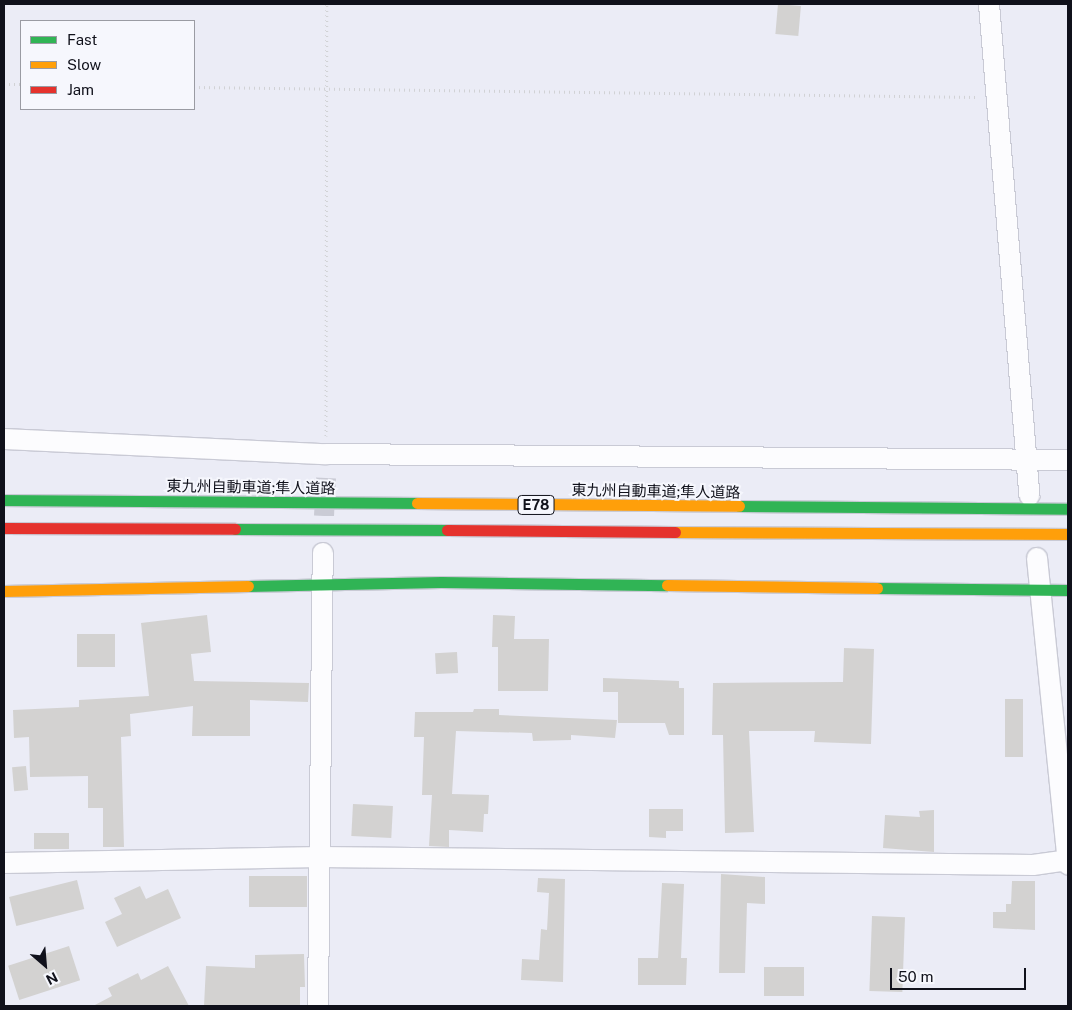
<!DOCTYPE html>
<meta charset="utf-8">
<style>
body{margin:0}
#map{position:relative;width:1072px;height:1010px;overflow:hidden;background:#ebecf6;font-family:"Public Sans","Noto Sans JP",sans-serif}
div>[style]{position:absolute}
.building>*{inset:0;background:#d3d2d1;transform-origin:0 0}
.street-tunnel>*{height:20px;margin-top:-10px;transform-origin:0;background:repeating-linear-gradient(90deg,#cacbd5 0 20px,transparent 0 30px)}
.path>*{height:3px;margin-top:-1.5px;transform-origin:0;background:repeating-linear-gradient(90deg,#d1d2d5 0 1px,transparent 0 5px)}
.roads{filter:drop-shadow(1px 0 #c9cad5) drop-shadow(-1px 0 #c9cad5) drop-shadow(0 1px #c9cad5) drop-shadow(0 -1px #c9cad5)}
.street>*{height:20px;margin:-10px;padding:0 10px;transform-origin:10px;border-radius:10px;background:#fcfcfe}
.fast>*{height:11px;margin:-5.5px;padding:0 5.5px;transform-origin:5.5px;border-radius:5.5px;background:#30b455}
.slow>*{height:11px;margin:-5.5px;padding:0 5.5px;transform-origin:5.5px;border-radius:5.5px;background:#ff9f0a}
.jam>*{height:11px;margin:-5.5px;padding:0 5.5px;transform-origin:5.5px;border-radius:5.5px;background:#e5322d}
span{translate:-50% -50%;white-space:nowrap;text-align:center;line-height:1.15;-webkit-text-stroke:4px #f6f7fd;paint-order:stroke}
.shield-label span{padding:1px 4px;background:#f6f7fd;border:1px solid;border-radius:4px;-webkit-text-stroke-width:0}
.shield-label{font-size:14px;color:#10111b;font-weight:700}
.street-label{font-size:15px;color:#10111b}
.frame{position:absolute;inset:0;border:5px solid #10111b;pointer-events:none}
.legend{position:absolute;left:20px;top:20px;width:175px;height:90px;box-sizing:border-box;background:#f6f7fd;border:1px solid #9a9ba3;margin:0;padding:6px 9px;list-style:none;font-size:15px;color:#10111b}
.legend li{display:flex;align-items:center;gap:10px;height:25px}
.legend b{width:25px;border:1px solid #9a9ba3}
.north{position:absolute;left:20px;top:940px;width:50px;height:50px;-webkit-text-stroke:4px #f6f7fd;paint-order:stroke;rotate:153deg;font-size:14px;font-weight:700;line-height:20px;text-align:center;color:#10111b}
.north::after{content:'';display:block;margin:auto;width:18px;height:22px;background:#10111b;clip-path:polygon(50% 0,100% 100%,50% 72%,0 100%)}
.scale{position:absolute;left:890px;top:968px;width:136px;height:22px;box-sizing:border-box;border:2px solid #10111b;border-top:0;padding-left:6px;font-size:15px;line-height:18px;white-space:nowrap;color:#10111b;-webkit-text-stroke:4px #f6f7fd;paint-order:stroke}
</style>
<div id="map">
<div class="building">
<i style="left:778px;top:4px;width:23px;height:30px;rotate:5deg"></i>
<i style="clip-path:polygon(207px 615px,211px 652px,191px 654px,194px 681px,309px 683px,308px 702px,250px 700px,250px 736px,192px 736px,193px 706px,130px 714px,131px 736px,121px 737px,124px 847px,103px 847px,103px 808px,88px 808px,88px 776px,30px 777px,29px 737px,14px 738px,13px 710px,79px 707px,79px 700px,149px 696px,141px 623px)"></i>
<i style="clip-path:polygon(493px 615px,515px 616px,514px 639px,549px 639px,548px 691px,498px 691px,498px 647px,492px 647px)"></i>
<i style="left:77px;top:634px;width:38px;height:33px"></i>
<i style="clip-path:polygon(844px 648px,874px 649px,871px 744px,814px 742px,815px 731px,749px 731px,754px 832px,725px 833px,723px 735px,712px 735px,713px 683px,843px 682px)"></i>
<i style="left:457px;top:652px;width:21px;height:22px;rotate:87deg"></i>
<i style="clip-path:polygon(603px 678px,679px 681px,679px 688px,684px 688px,684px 735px,669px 735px,665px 723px,618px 723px,618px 692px,603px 692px)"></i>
<i style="left:1005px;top:699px;width:18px;height:58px"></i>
<i style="clip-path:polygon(474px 709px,499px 709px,499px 715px,617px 720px,615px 738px,571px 735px,571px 740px,533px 741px,532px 733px,456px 731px,452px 794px,489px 795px,488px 814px,484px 814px,483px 832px,449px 830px,449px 847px,429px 846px,432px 795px,422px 795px,424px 737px,414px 737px,415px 712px,473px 712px)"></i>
<i style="left:26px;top:766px;width:24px;height:14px;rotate:85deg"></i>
<i style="left:353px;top:804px;width:40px;height:32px;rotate:3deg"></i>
<i style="clip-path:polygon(649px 809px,683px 809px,683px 831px,666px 831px,666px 838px,649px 837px)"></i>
<i style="clip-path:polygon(934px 810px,934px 852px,883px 848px,885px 815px,920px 817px,919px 811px)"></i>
<i style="left:34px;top:833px;width:35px;height:16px"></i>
<i style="clip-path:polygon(721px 874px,765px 877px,765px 904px,747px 903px,745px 973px,719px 973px)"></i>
<i style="left:307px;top:876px;width:31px;height:58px;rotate:90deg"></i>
<i style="clip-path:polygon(538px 878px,565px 879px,563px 982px,521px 980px,522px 959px,539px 960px,541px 929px,547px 930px,549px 893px,537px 892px)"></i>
<i style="left:77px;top:880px;width:30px;height:70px;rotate:76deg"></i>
<i style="clip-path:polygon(1012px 881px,1035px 881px,1035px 930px,993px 928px,993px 912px,1006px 912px,1006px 904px,1011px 904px)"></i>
<i style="clip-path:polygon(662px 883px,684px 884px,681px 958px,687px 958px,686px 985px,638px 985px,638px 958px,658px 958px)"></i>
<i style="clip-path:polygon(140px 886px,146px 899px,168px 889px,181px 918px,117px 947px,105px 922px,122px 914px,114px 898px)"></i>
<i style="left:872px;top:916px;width:33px;height:75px;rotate:2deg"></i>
<i style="left:69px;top:946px;width:36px;height:64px;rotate:72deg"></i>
<i style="clip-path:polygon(304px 954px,305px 987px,300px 987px,300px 1006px,204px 1006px,206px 966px,255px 968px,255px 955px)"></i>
<i style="clip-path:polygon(168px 966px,189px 1006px,93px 1006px,112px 996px,108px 988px,138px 973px,141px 980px)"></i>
<i style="left:764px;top:967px;width:40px;height:29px"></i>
</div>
<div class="street-tunnel">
<i style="left:324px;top:516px;width:38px;rotate:-87deg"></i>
</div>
<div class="path">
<i style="left:4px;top:84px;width:17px"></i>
<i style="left:194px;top:87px;width:784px;rotate:0.73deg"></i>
<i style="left:326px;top:436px;width:432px;rotate:-89.9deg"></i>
</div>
<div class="roads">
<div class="street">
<i style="left:989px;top:4px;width:493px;rotate:85.3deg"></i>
<i style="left:4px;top:439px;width:322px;rotate:2.7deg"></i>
<i style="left:326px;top:454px;width:742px;rotate:0.46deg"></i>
<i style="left:1037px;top:558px;width:308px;rotate:84.2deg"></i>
<i style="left:4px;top:863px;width:316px;rotate:-1.1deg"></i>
<i style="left:320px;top:857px;width:713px;rotate:0.64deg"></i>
<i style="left:1033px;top:865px;width:35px;rotate:-8deg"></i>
<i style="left:318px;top:1006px;width:453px;rotate:-89.4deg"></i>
</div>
<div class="fast">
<i style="left:4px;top:500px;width:413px;rotate:0.4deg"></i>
<i style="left:739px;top:506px;width:329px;rotate:0.5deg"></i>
<i style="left:235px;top:529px;width:212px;rotate:0.3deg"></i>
<i style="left:248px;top:586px;width:193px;rotate:-1.2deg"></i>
<i style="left:441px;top:582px;width:226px;rotate:0.8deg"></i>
<i style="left:877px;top:588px;width:191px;rotate:0.6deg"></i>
</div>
<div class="slow">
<i style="left:417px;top:503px;width:322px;rotate:0.5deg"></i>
<i style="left:675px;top:532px;width:393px;rotate:0.3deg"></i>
<i style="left:667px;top:585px;width:210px;rotate:0.8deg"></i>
<i style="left:4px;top:591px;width:244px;rotate:-1.2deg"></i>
</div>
<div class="jam">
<i style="left:4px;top:528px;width:231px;rotate:0.2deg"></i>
<i style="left:447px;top:530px;width:228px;rotate:0.5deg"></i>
</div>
</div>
<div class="shield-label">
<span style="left:536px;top:505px">E78</span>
</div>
<div class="street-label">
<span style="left:251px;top:487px;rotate:1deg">東九州自動車道;隼人道路</span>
<span style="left:656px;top:491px;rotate:1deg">東九州自動車道;隼人道路</span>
</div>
<div class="frame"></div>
<ul class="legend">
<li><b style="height:6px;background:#30b455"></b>Fast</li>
<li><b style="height:6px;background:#ff9f0a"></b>Slow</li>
<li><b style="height:6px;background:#e5322d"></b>Jam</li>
</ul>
<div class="north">N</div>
<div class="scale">50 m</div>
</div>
